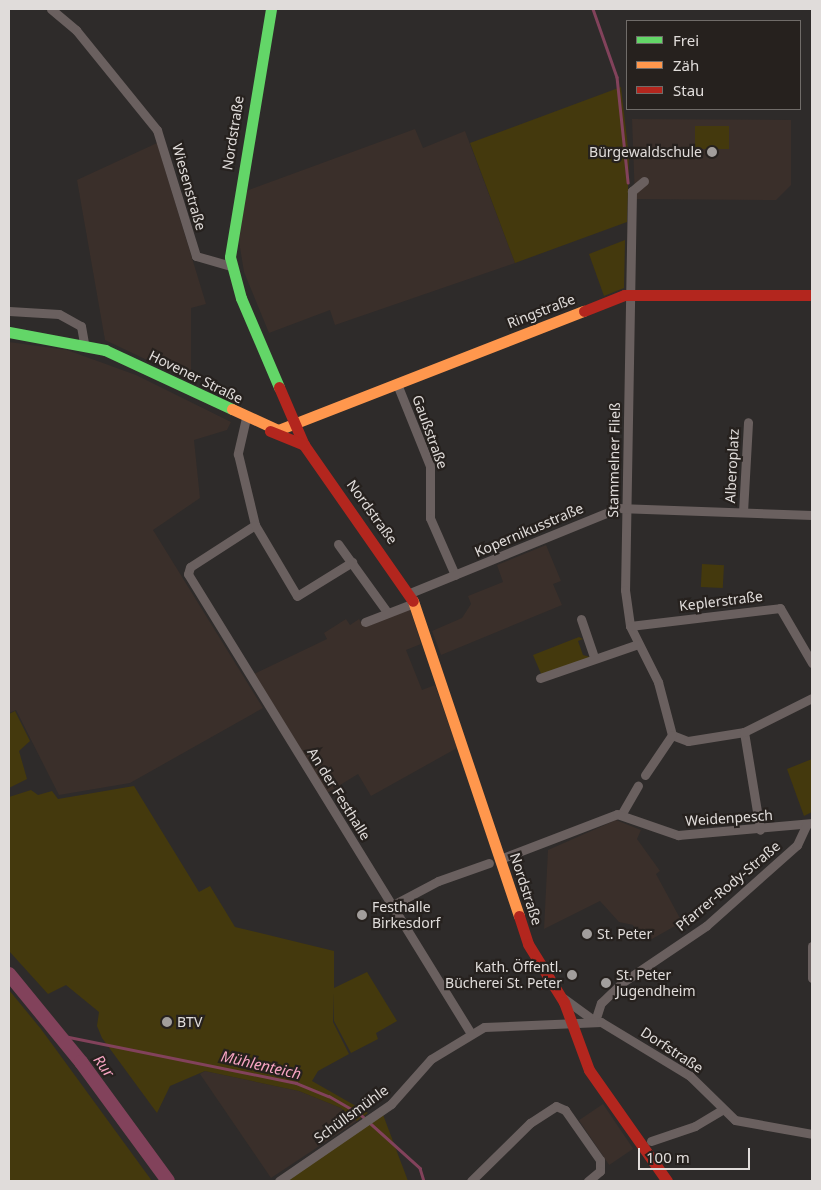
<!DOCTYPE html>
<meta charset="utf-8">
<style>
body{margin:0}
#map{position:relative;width:821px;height:1190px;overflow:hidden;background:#2e2b2a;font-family:"Noto Sans",sans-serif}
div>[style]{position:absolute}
.built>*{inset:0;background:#3a2f2a;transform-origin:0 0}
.green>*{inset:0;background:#44390d;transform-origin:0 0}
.stream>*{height:2.5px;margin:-1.25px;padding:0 1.25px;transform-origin:1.25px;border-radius:1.25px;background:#82425b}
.river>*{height:14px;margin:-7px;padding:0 7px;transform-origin:7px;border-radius:7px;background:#82425b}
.street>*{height:9px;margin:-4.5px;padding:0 4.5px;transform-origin:4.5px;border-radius:4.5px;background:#6a605f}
.fast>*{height:11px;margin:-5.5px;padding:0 5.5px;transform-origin:5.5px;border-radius:5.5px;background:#63d668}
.slow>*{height:11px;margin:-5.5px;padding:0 5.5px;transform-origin:5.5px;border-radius:5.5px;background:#ff974d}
.jam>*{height:11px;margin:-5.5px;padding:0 5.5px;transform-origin:5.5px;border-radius:5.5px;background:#b3261e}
.dots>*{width:14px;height:14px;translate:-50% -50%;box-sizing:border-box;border:2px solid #26211e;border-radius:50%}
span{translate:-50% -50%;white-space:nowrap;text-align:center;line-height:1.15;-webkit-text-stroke:4.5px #26211e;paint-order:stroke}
.street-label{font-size:14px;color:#e0dcda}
.poi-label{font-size:14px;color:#e0dcda}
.right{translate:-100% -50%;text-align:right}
.left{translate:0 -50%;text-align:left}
.water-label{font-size:15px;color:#f7a4c2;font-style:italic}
.frame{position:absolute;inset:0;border:10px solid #e0dcda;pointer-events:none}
.legend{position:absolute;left:626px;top:20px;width:175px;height:90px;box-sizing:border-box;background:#26211e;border:1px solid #706c69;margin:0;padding:6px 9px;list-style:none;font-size:15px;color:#e0dcda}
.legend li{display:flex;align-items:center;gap:10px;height:25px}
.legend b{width:25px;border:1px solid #706c69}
.scale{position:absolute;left:638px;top:1148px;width:112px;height:22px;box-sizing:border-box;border:2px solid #e0dcda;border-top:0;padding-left:6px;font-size:15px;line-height:18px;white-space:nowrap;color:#e0dcda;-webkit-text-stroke:4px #26211e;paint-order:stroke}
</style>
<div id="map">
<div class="built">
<i style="clip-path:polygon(632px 119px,791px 120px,791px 185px,776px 200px,635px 199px)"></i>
<i style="clip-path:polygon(415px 129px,423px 148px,465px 131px,515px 263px,335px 325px,330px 310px,269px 333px,244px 272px,239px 241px,246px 191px)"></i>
<i style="clip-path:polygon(157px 143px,206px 304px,191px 308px,191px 381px,105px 340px,77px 180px)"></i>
<i style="clip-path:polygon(9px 342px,67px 350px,136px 375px,231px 422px,227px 430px,194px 440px,200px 498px,153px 530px,263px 708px,130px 783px,59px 795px,16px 710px,9px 713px)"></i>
<i style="clip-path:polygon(546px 545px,561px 581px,553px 584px,562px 605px,441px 655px,432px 631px,462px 618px,471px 604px,468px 596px,503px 582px,497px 565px)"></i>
<i style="clip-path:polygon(410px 608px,421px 644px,406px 650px,422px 690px,435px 685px,457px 748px,371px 796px,358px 774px,327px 793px,254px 674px,327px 639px,324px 633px,346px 619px,350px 625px,359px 619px,365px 627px)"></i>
<i style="clip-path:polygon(616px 820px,641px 830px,637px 839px,660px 871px,656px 874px,682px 922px,652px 939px,640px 938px,633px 925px,619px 922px,600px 901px,544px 929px,548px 850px)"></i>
<i style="clip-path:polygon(205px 1071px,299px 1091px,341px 1108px,357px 1121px,271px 1178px,200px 1074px)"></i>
<i style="left:603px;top:1104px;width:54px;height:29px;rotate:56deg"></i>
</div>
<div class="green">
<i style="clip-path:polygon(621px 87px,629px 157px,627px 222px,515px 263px,470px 143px)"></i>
<i style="left:695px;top:126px;width:34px;height:23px"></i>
<i style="clip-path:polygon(625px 240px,624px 288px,604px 296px,589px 254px)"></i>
<i style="left:702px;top:564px;width:22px;height:23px;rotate:3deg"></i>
<i style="clip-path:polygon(579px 637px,583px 639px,578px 641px,583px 655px,590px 657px,542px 676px,533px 655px)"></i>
<i style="clip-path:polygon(15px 711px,30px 741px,19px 751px,27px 779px,9px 788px,9px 714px)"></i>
<i style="clip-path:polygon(812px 759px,812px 812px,804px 816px,787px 769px)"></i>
<i style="clip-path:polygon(134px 786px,199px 892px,210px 886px,235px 927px,334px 951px,334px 988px,367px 972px,397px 1021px,376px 1033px,378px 1039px,351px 1053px,334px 1021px,333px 993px,333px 1022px,349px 1054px,318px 1071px,312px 1081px,368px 1113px,357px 1121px,341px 1108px,299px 1091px,205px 1071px,170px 1086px,157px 1113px,102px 1038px,97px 1026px,99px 1012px,66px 985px,48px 994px,9px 951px,9px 797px,31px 790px,38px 795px,52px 791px,58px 799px)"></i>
<i style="clip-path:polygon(9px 990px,41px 1029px,152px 1181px,9px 1181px)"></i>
<i style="clip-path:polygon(382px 1112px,408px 1181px,284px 1181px)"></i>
</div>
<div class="stream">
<i style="left:593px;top:9px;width:72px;rotate:70.6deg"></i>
<i style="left:617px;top:77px;width:106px;rotate:84deg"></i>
<i style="left:59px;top:1035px;width:242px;rotate:11.4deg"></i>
<i style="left:296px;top:1083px;width:35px;rotate:22deg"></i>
<i style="left:329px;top:1096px;width:36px;rotate:30deg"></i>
<i style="left:360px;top:1114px;width:81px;rotate:42deg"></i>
<i style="left:420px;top:1168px;width:14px;rotate:73deg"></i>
</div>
<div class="river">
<i style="left:9px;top:974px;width:114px;rotate:50.7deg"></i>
<i style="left:81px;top:1062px;width:147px;rotate:53.8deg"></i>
</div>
<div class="street">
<i style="left:51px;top:9px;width:33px;rotate:40deg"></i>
<i style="left:76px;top:30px;width:129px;rotate:51deg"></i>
<i style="left:157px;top:130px;width:132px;rotate:72.8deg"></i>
<i style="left:196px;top:256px;width:35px;rotate:16deg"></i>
<i style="left:644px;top:181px;width:16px;rotate:140deg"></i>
<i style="left:632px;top:191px;width:399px;rotate:91deg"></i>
<i style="left:625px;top:590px;width:36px;rotate:82deg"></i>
<i style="left:630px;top:626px;width:63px;rotate:63.4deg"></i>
<i style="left:658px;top:682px;width:55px;rotate:75.2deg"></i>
<i style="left:9px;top:311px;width:50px;rotate:3.4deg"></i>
<i style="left:59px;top:314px;width:25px;rotate:29deg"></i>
<i style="left:81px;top:326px;width:17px;rotate:80deg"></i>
<i style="left:397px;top:384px;width:88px;rotate:68.1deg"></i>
<i style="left:430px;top:466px;width:52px;rotate:90deg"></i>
<i style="left:430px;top:518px;width:62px;rotate:66.3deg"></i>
<i style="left:246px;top:418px;width:37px;rotate:103deg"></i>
<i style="left:238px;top:454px;width:73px;rotate:76.5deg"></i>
<i style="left:255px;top:525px;width:77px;rotate:147.1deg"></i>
<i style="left:190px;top:567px;width:7px;rotate:106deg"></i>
<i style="left:188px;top:574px;width:538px;rotate:58.38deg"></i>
<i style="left:743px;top:512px;width:90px;rotate:-86.8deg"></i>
<i style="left:255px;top:525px;width:82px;rotate:59.4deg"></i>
<i style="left:297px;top:596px;width:65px;rotate:-31.7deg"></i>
<i style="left:338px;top:544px;width:84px;rotate:54.2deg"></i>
<i style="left:410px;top:593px;width:225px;rotate:-22.2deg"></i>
<i style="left:618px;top:508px;width:194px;rotate:2.1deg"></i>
<i style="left:581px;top:619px;width:40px;rotate:71.1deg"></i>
<i style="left:365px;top:622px;width:53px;rotate:-21.2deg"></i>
<i style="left:630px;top:626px;width:151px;rotate:-6.8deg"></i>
<i style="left:780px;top:608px;width:64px;rotate:59.8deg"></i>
<i style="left:540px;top:678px;width:104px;rotate:-19.1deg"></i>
<i style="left:744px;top:732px;width:99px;rotate:80.7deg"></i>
<i style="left:672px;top:735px;width:17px;rotate:21deg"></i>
<i style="left:688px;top:741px;width:57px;rotate:-9.1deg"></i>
<i style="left:744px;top:732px;width:76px;rotate:-26.6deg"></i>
<i style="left:645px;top:775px;width:48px;rotate:-56deg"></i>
<i style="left:621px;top:815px;width:34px;rotate:-60deg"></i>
<i style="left:500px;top:859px;width:125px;rotate:-21deg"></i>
<i style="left:617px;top:814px;width:65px;rotate:19deg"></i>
<i style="left:678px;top:835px;width:135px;rotate:-5.1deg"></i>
<i style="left:391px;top:906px;width:53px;rotate:-28deg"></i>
<i style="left:438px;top:881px;width:54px;rotate:-19.4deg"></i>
<i style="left:812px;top:946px;width:32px;rotate:90deg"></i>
<i style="left:563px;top:998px;width:39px;rotate:36deg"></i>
<i style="left:595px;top:1021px;width:19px;rotate:-72deg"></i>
<i style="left:601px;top:1003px;width:30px;rotate:-44deg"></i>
<i style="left:623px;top:982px;width:100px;rotate:-34deg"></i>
<i style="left:706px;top:926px;width:122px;rotate:-41.7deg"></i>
<i style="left:797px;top:845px;width:23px;rotate:-65deg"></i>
<i style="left:651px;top:1141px;width:46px;rotate:-18.8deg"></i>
<i style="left:695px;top:1126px;width:31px;rotate:-31deg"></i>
<i style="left:279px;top:1181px;width:136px;rotate:-34.5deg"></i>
<i style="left:391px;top:1104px;width:60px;rotate:-48.4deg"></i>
<i style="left:431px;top:1059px;width:62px;rotate:-31.1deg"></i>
<i style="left:484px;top:1027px;width:117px;rotate:-2.4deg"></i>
<i style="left:601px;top:1022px;width:104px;rotate:31.2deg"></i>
<i style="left:690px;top:1076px;width:63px;rotate:44.4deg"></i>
<i style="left:735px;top:1120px;width:78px;rotate:10.3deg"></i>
<i style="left:471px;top:1181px;width:83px;rotate:-44.5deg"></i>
<i style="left:530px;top:1123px;width:31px;rotate:-33deg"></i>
<i style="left:556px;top:1106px;width:10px;rotate:24deg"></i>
<i style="left:565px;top:1110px;width:61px;rotate:55deg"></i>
<i style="left:600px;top:1160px;width:11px;rotate:90deg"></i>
<i style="left:600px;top:1171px;width:16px;rotate:140deg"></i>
</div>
<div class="fast">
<i style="left:271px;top:9px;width:251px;rotate:99.4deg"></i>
<i style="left:230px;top:257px;width:42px;rotate:75deg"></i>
<i style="left:241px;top:298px;width:97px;rotate:66.9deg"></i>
<i style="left:9px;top:332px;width:98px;rotate:10.6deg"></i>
<i style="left:105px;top:350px;width:140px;rotate:24.9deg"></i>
</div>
<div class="slow">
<i style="left:232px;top:409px;width:51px;rotate:24.5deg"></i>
<i style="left:278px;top:430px;width:328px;rotate:-21.3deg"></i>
<i style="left:413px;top:601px;width:332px;rotate:71.4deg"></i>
</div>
<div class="jam">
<i style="left:584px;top:311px;width:43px;rotate:-21.8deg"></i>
<i style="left:624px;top:295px;width:188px"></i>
<i style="left:279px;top:387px;width:63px;rotate:66.7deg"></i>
<i style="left:304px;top:445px;width:190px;rotate:55.1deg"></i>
<i style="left:270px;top:431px;width:37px;rotate:22deg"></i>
<i style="left:519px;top:916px;width:29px;rotate:72deg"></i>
<i style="left:528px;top:944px;width:68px;rotate:58.2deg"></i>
<i style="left:564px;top:1002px;width:72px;rotate:69.8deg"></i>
<i style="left:589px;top:1070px;width:136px;rotate:54.9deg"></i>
</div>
<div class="dots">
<i style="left:712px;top:152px;background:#a29e9c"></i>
<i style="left:362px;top:915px;background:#a29e9c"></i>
<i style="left:587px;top:934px;background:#a29e9c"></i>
<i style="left:572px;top:975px;background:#a29e9c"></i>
<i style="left:606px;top:983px;background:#a29e9c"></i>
<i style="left:167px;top:1022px;background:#a29e9c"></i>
</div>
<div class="street-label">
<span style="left:233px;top:133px;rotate:-81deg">Nordstraße</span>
<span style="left:189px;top:187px;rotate:74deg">Wiesenstraße</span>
<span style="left:541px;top:311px;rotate:-21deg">Ringstraße</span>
<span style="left:196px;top:377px;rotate:26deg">Hovener Straße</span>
<span style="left:430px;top:432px;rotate:70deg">Gaußstraße</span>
<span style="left:614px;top:460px;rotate:-89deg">Stammelner Fließ</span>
<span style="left:732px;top:466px;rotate:-87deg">Alberoplatz</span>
<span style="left:372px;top:512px;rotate:54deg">Nordstraße</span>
<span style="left:529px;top:530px;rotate:-23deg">Kopernikusstraße</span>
<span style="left:721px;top:601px;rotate:-7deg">Keplerstraße</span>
<span style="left:339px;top:794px;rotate:58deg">An der Festhalle</span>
<span style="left:729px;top:818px;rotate:-4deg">Weidenpesch</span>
<span style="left:728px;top:886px;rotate:-40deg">Pfarrer-Rody-Straße</span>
<span style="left:526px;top:889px;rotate:72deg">Nordstraße</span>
<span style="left:672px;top:1050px;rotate:33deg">Dorfstraße</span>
<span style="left:351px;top:1114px;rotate:-36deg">Schüllsmühle</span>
</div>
<div class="poi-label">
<span class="right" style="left:702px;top:152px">Bürgewaldschule</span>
<span class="left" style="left:372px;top:915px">Festhalle<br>Birkesdorf</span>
<span class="left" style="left:597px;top:934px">St. Peter</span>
<span class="right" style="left:562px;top:975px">Kath. Öffentl.<br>Bücherei St. Peter</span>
<span class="left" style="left:616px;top:983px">St. Peter<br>Jugendheim</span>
<span class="left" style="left:177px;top:1022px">BTV</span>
</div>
<div class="water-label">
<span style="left:261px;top:1065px;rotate:13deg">Mühlenteich</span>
<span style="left:104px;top:1066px;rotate:54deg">Rur</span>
</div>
<div class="frame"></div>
<ul class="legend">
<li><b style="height:6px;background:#63d668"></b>Frei</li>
<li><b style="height:6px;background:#ff974d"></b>Zäh</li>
<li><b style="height:6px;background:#b3261e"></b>Stau</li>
</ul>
<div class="scale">100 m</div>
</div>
